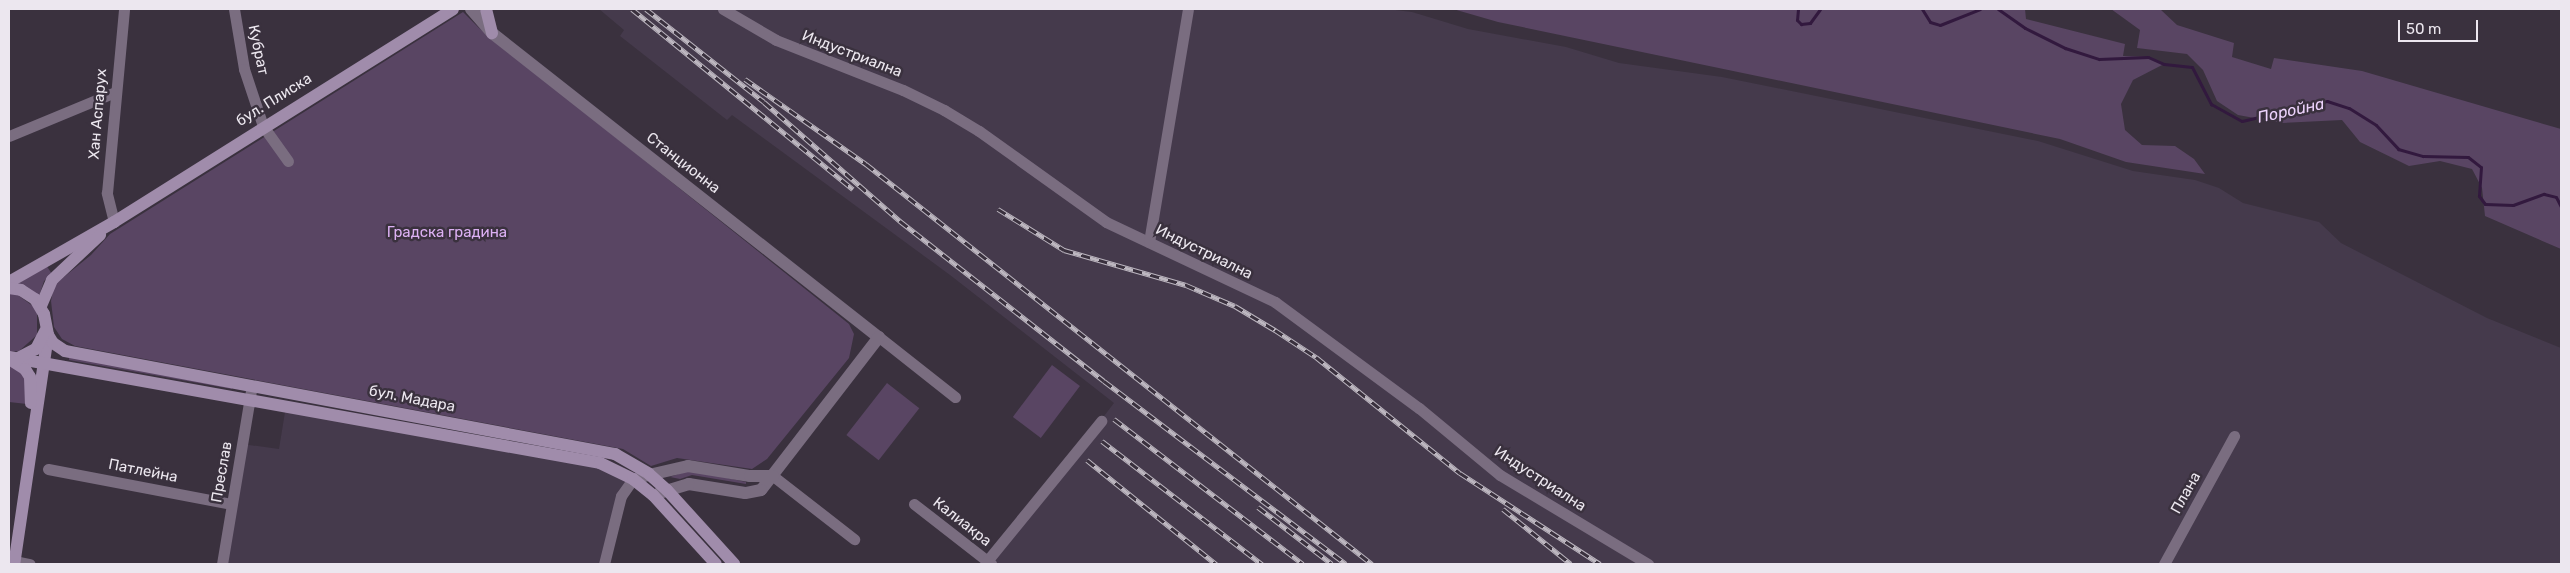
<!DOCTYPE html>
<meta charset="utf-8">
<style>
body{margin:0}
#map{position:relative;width:2570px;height:573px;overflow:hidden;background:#3a313e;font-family:Rubik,sans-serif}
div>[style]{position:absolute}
.built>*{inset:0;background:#453a4c}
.green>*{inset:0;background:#594563;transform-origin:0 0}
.stream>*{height:3px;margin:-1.5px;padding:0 1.5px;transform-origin:1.5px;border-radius:1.5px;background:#32193e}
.minor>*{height:11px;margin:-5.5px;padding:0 5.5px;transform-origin:5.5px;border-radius:5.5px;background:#7a6d80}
.tertiary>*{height:12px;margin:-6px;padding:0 6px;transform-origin:6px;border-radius:6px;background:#7a6d80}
.secondary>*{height:12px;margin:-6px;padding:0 6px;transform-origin:6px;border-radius:6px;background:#a08cab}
.rail>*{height:5px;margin-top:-2.5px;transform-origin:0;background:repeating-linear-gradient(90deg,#3a313e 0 9px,#bdb7c0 0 18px);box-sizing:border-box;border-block:1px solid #bdb7c0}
span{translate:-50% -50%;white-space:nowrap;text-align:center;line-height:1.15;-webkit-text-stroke:5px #3a313e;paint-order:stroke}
.street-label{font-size:15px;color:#ece7ef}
.park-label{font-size:15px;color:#dcb0f3}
.water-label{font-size:16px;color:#edd3fc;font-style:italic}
.frame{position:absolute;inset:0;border:10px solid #ece7ef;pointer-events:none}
.scale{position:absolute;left:2398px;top:20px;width:80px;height:22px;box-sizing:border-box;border:2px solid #ece7ef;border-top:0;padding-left:6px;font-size:15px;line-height:18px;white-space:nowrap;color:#ece7ef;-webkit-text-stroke:4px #3a313e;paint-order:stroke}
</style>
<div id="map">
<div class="built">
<i style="clip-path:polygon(599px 9px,1387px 9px,1412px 12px,1468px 29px,1566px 47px,1619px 63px,1722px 77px,2038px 141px,2133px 171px,2195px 180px,2219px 188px,2243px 203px,2319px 222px,2341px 243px,2487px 318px,2561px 348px,2561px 564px,991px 564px,1114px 403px,950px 275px,732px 115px,727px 120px,620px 36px,624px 30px)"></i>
<i style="clip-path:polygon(286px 406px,600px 463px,633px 479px,621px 496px,604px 564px,222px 564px,242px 444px,279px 449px)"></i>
</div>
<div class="green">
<i style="clip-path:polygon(1453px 9px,2025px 9px,2026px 19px,2125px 44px,2123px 56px,2148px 57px,2164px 64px,2133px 80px,2121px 104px,2125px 130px,2142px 145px,2175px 146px,2194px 159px,2205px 174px,2126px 162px,2060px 139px,1498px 22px)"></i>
<i style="clip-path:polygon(2111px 9px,2160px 9px,2177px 25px,2234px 43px,2232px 57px,2271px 69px,2274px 58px,2362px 71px,2561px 129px,2561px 249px,2485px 216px,2482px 188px,2472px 169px,2440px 161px,2409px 166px,2360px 142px,2342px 120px,2282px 123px,2238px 115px,2217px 101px,2203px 70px,2187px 54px,2137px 48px,2140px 30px)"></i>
<i style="clip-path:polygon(463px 12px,479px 28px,849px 324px,854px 334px,849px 358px,767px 459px,752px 469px,677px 458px,651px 466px,623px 449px,75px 346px,62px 339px,54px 327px,51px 301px,54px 285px,91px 255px,110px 234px)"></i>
<i style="clip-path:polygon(46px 265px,52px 274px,44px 281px,39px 296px,16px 285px)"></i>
<i style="clip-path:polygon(15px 293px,37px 309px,37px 335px,19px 351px,9px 352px,9px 294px)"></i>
<i style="clip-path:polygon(69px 357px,232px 387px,232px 389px,69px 360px)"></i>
<i style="clip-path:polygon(9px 363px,23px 372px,28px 385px,27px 404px,9px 402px)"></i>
<i style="left:1052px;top:365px;width:35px;height:65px;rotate:37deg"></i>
<i style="left:887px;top:383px;width:41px;height:66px;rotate:38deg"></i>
<i style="clip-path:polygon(690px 470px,746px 482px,746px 484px,692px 475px,680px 479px,670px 477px)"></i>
</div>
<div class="stream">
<i style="left:1798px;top:9px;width:11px;rotate:95deg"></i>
<i style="left:1797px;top:20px;width:6px;rotate:45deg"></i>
<i style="left:1801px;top:24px;width:9px;rotate:-6deg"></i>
<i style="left:1810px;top:23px;width:17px;rotate:-54deg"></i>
<i style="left:1922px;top:9px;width:15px;rotate:58deg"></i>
<i style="left:1930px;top:22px;width:10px;rotate:17deg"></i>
<i style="left:1940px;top:25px;width:43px;rotate:-21.8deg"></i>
<i style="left:1998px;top:9px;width:33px;rotate:35deg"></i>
<i style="left:2025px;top:28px;width:45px;rotate:26.6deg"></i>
<i style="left:2065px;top:48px;width:36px;rotate:18deg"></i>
<i style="left:2099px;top:59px;width:49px;rotate:-2.3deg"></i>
<i style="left:2148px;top:57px;width:17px;rotate:24deg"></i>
<i style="left:2164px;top:64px;width:28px;rotate:6deg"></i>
<i style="left:2192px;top:67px;width:42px;rotate:62.8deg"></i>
<i style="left:2211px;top:104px;width:35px;rotate:29deg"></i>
<i style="left:2242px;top:121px;width:87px;rotate:-13.2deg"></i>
<i style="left:2327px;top:101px;width:23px;rotate:18deg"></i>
<i style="left:2349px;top:108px;width:32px;rotate:32deg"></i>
<i style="left:2376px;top:125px;width:33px;rotate:47deg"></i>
<i style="left:2398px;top:149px;width:26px;rotate:16deg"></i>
<i style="left:2423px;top:156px;width:45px;rotate:1.3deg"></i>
<i style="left:2468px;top:157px;width:16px;rotate:38deg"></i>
<i style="left:2481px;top:167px;width:29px;rotate:94deg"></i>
<i style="left:2479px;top:196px;width:10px;rotate:53deg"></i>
<i style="left:2485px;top:204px;width:28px;rotate:2deg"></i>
<i style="left:2513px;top:205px;width:33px;rotate:-20deg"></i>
<i style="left:2544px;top:194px;width:12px;rotate:14deg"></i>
<i style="left:2556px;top:197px;width:11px;rotate:63deg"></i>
</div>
<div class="minor">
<i style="left:234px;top:9px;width:61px;rotate:80.5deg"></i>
<i style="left:244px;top:69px;width:60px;rotate:71.6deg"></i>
<i style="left:263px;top:126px;width:43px;rotate:54.5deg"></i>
<i style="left:723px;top:9px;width:61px;rotate:30.3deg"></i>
<i style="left:776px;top:40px;width:136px;rotate:21.5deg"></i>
<i style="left:903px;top:90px;width:46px;rotate:26deg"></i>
<i style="left:944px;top:110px;width:41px;rotate:31deg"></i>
<i style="left:979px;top:131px;width:156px;rotate:35.6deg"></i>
<i style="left:1106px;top:222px;width:187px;rotate:25.3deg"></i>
<i style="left:1275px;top:302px;width:179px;rotate:36.4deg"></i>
<i style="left:1419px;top:408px;width:105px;rotate:39.6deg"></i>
<i style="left:1500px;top:475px;width:173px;rotate:31deg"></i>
<i style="left:9px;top:136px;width:115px;rotate:-22.5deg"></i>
<i style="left:114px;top:222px;width:30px;rotate:-104deg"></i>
<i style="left:107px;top:193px;width:185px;rotate:-84.7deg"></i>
<i style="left:1149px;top:242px;width:236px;rotate:-80.5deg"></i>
<i style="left:879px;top:337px;width:97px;rotate:38.3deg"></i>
<i style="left:48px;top:469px;width:186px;rotate:10.8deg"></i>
<i style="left:773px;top:476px;width:103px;rotate:37.9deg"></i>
<i style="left:914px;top:504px;width:98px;rotate:37.9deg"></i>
<i style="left:14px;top:561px;width:16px;rotate:11deg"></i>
<i style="left:987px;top:561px;width:181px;rotate:-50.8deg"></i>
<i style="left:222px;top:564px;width:175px;rotate:-80.5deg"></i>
<i style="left:604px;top:564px;width:70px;rotate:-76deg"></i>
<i style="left:621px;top:496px;width:21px;rotate:-55deg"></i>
<i style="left:2164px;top:564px;width:146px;rotate:-61.3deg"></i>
</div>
<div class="tertiary">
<i style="left:471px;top:9px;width:32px;rotate:49deg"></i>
<i style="left:492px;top:33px;width:492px;rotate:38.2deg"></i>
<i style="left:879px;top:337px;width:193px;rotate:127.6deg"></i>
<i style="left:761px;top:490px;width:16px;rotate:169deg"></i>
<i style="left:745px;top:493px;width:57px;rotate:-170.9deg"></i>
<i style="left:689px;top:484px;width:31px;rotate:163deg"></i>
<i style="left:640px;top:477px;width:49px;rotate:-12.9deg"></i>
<i style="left:688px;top:466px;width:63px;rotate:9.2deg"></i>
<i style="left:750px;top:476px;width:23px"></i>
</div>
<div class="secondary">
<i style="left:486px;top:9px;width:25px;rotate:76deg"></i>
<i style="left:9px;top:282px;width:121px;rotate:-29.7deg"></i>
<i style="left:114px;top:222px;width:400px;rotate:-32.1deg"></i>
<i style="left:9px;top:288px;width:12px;rotate:9deg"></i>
<i style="left:21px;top:290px;width:17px;rotate:33deg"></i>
<i style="left:35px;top:299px;width:17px;rotate:59deg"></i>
<i style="left:44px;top:314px;width:21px;rotate:79deg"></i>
<i style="left:48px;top:335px;width:232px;rotate:98.4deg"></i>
<i style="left:41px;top:306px;width:28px;rotate:-67deg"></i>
<i style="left:52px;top:280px;width:66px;rotate:-43.2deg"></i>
<i style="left:48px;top:335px;width:9px;rotate:58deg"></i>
<i style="left:53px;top:343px;width:14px;rotate:34deg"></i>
<i style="left:65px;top:351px;width:560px;rotate:10.61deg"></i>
<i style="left:615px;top:454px;width:39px;rotate:30deg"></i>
<i style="left:649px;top:474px;width:24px;rotate:42deg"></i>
<i style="left:667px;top:490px;width:100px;rotate:47.8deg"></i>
<i style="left:9px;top:357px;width:600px;rotate:10.17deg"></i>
<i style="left:600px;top:463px;width:37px;rotate:26deg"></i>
<i style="left:633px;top:479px;width:26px;rotate:39deg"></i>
<i style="left:653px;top:495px;width:93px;rotate:47.6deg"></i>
<i style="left:18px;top:358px;width:20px;rotate:-27deg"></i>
<i style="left:36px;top:349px;width:20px;rotate:-63deg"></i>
<i style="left:9px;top:359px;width:19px;rotate:32deg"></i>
<i style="left:25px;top:369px;width:9px;rotate:58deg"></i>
<i style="left:30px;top:377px;width:26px;rotate:88deg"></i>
</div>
<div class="rail">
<i style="left:632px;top:9px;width:285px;rotate:39.2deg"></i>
<i style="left:646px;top:9px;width:150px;rotate:38.2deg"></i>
<i style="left:764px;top:102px;width:181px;rotate:41.2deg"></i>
<i style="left:900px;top:221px;width:259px;rotate:38.1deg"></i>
<i style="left:1104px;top:381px;width:303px;rotate:37.1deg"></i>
<i style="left:745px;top:79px;width:148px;rotate:35.1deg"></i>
<i style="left:866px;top:164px;width:645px;rotate:38.33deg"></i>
<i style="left:998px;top:209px;width:78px;rotate:31.8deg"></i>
<i style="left:1064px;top:250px;width:127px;rotate:16deg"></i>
<i style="left:1186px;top:285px;width:53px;rotate:23.2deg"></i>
<i style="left:1235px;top:306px;width:47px;rotate:31deg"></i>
<i style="left:1275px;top:330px;width:49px;rotate:33.4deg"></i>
<i style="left:1316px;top:357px;width:185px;rotate:38.9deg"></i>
<i style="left:1460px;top:473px;width:167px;rotate:33deg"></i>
<i style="left:1114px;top:419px;width:238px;rotate:37.5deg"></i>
<i style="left:1102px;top:441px;width:202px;rotate:37.6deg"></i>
<i style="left:1087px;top:460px;width:166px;rotate:38.9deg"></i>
<i style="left:1258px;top:507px;width:93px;rotate:37.6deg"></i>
<i style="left:1503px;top:509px;width:87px;rotate:39deg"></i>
</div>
<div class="street-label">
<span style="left:258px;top:50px;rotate:78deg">Кубрат</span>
<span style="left:852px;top:54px;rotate:21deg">Индустриална</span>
<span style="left:274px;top:100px;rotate:-32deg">бул. Плиска</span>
<span style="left:98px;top:114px;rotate:-85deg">Хан Аспарух</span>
<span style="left:683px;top:163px;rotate:38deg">Станционна</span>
<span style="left:1204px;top:252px;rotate:26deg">Индустриална</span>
<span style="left:412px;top:399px;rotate:11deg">бул. Мадара</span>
<span style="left:143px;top:471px;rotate:11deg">Патлейна</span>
<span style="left:222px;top:472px;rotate:-80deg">Преслав</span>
<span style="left:1540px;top:479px;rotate:33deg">Индустриална</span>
<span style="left:2186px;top:493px;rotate:-61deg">Плана</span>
<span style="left:962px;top:522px;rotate:38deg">Калиакра</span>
</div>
<div class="park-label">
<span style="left:447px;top:233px">Градска градина</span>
</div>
<div class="water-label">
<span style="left:2291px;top:111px;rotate:-12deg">Поройна</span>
</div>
<div class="frame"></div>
<div class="scale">50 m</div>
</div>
